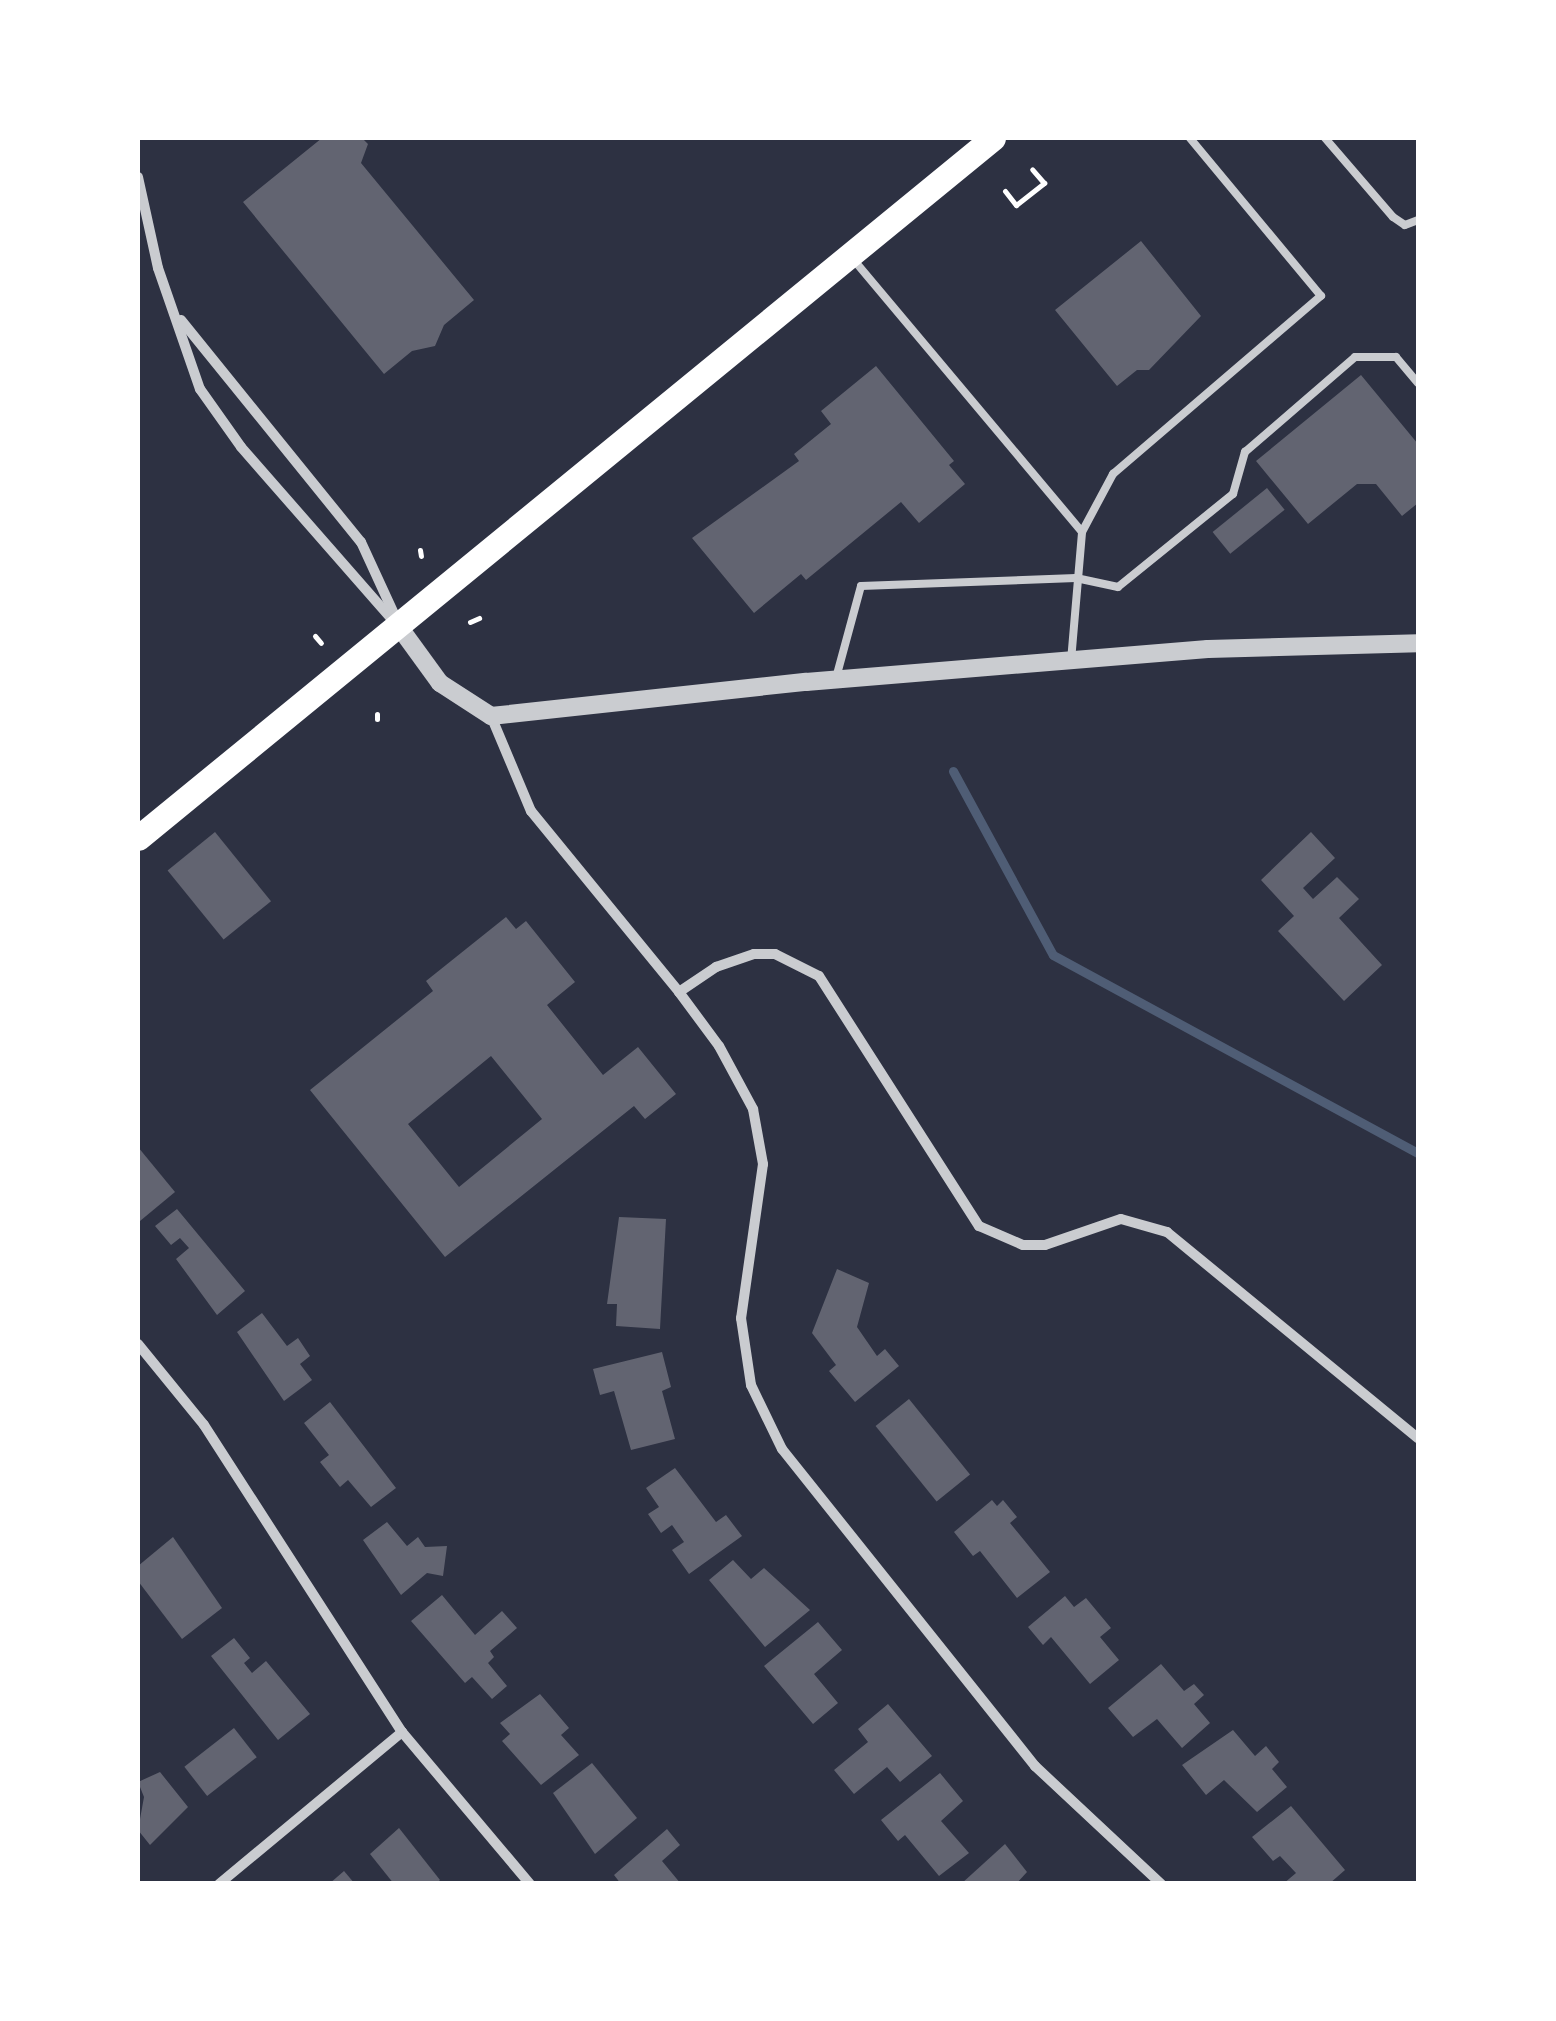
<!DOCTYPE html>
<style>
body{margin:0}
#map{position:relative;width:1556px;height:2021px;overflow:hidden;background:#2d3142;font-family:"Times New Roman",serif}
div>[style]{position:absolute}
.stream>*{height:9px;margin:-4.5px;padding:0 4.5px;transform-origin:4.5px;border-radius:4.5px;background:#4f5d75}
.building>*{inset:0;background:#626471;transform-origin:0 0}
.path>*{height:5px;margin:-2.5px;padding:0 2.5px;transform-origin:2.5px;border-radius:2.5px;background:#fff}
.service>*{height:8px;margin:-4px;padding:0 4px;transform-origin:4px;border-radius:4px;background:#caccd0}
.minor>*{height:10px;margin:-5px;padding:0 5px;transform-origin:5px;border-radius:5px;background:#caccd0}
.tertiary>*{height:18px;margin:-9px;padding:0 9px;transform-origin:9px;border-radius:9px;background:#caccd0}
.primary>*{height:25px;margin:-12.5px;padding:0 12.5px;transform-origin:12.5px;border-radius:12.5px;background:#fff}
span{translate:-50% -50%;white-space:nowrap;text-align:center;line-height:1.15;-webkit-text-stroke:10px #fff;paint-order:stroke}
.frame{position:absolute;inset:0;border:140px solid #fff;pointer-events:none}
</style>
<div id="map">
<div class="stream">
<i style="left:953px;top:771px;width:209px;rotate:61.5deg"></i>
<i style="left:1053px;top:955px;width:415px;rotate:28.5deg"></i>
</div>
<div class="building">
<i style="clip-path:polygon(322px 138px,362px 138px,368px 144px,361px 163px,474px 300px,444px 325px,435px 346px,412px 351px,384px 374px,243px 202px)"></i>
<i style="clip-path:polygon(1141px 241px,1201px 316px,1149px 370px,1137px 370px,1117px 386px,1055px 310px)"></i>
<i style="clip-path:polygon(876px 366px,954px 461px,949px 465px,965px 484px,919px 523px,901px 502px,806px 580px,801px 574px,754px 613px,692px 538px,799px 461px,794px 454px,831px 424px,821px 411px)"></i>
<i style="clip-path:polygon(1361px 375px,1418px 444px,1418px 503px,1402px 516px,1376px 484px,1357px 484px,1308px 524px,1256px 461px)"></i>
<i style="left:1267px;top:488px;width:28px;height:70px;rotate:51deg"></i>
<i style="left:215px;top:832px;width:89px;height:61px;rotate:51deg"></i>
<i style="clip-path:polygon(1311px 832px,1335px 858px,1303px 888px,1313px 899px,1337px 877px,1359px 899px,1339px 918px,1382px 965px,1344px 1001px,1278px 931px,1294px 916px,1261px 880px)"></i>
<i style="clip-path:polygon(evenodd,506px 917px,516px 929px,526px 921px,575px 982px,547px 1005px,603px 1075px,638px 1047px,676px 1094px,645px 1119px,634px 1106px,445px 1257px,310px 1090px,433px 991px,426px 981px,506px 917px,491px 1056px,542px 1119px,459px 1187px,408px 1124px,491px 1056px)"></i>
<i style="clip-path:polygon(138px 1147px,175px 1192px,140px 1221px,138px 1218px)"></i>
<i style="clip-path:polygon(177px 1209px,245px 1291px,217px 1315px,176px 1259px,189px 1248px,180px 1238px,171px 1245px,155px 1226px)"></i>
<i style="clip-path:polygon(619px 1217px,666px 1219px,660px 1329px,616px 1326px,617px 1304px,607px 1304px)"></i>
<i style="clip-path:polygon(837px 1269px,869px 1283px,857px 1327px,877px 1356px,885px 1349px,899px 1366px,855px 1402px,829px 1371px,836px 1365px,812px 1333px)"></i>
<i style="clip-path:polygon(262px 1313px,287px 1346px,298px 1338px,310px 1356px,300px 1364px,312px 1380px,284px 1401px,237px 1332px)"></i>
<i style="clip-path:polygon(662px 1352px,671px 1387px,662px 1391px,675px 1439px,631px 1450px,614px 1391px,600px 1395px,593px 1369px)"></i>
<i style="left:909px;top:1399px;width:97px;height:43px;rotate:51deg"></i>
<i style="clip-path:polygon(330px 1402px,396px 1488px,371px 1507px,348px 1480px,340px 1487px,320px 1462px,329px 1455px,304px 1423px)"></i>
<i style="clip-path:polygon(675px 1468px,716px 1522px,726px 1515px,742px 1536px,689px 1574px,672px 1550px,684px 1542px,672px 1525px,661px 1533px,648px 1514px,659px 1507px,646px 1488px)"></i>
<i style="clip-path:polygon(992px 1500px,997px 1506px,1003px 1500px,1017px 1517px,1010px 1523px,1050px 1572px,1017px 1598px,980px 1551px,973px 1556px,954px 1532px)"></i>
<i style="clip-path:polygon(387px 1522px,407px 1546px,418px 1537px,425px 1547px,447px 1546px,443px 1576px,427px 1573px,401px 1595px,363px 1540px)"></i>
<i style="clip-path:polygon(173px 1537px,222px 1608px,182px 1639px,138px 1581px,138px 1566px)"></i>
<i style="clip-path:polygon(733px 1560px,751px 1579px,764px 1568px,810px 1610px,765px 1647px,709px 1580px)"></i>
<i style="clip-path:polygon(442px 1595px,475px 1635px,502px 1611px,517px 1628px,490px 1651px,494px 1657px,488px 1663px,507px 1686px,492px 1699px,472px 1677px,465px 1683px,411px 1621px)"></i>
<i style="clip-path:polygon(1065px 1596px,1074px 1607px,1086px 1598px,1111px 1628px,1100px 1637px,1119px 1660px,1090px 1684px,1051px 1637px,1043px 1645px,1028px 1627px)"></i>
<i style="clip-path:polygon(818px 1622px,842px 1650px,814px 1674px,838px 1703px,813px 1724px,764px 1666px)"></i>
<i style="clip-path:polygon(234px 1638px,250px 1658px,244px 1663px,252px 1673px,266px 1661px,310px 1714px,278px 1740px,211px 1656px)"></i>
<i style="clip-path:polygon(1161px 1664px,1184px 1691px,1194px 1684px,1204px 1695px,1194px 1704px,1210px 1723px,1182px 1748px,1157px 1719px,1133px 1737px,1108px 1708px)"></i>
<i style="clip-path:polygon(540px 1694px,569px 1728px,561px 1735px,579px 1755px,541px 1785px,502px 1741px,510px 1734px,500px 1723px)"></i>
<i style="clip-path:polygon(888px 1704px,932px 1756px,900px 1782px,887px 1767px,854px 1794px,834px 1770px,868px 1742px,858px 1729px)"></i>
<i style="left:234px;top:1728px;width:37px;height:63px;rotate:52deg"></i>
<i style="clip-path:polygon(1233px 1730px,1255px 1756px,1266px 1746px,1279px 1762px,1272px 1769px,1287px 1787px,1257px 1812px,1224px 1780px,1206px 1795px,1182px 1765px)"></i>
<i style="clip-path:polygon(592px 1763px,637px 1818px,595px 1854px,553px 1793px)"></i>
<i style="clip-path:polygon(160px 1772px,188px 1807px,150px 1845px,138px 1830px,144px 1797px,138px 1782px)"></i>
<i style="clip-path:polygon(940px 1773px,963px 1801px,941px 1821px,969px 1853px,939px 1876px,905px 1835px,898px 1841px,881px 1820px)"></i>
<i style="clip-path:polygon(1291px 1806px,1345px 1870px,1329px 1884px,1283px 1884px,1296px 1873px,1280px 1856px,1273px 1861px,1252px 1837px)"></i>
<i style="clip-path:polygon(399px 1828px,440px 1880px,436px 1884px,394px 1884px,370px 1854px)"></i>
<i style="clip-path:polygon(667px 1829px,680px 1845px,662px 1861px,681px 1884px,621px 1884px,614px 1875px)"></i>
<i style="clip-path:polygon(1005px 1844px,1027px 1872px,1016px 1884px,961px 1884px)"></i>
<i style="clip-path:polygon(344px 1871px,355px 1884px,329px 1884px)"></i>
</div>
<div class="path">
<i style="left:1005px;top:191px;width:18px;rotate:52deg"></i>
<i style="left:1016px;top:205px;width:36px;rotate:-38deg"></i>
<i style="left:1044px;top:183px;width:18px;rotate:-131deg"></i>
<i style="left:420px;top:550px;width:6px;rotate:81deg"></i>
<i style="left:470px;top:622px;width:10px;rotate:-24deg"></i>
<i style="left:315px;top:636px;width:9px;rotate:49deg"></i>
<i style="left:377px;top:719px;width:5px;rotate:-90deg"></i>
</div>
<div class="service">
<i style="left:1325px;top:138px;width:104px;rotate:49.3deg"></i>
<i style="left:1393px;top:217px;width:14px;rotate:34deg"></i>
<i style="left:1405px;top:225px;width:14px;rotate:-21deg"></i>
<i style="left:853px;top:259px;width:356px;rotate:50deg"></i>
<i style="left:1071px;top:661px;width:129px;rotate:-85.1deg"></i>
<i style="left:1082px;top:532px;width:66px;rotate:-61.9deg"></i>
<i style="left:1113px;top:474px;width:274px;rotate:-40.6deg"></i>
<i style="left:1321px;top:296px;width:205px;rotate:-129.7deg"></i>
<i style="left:836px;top:678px;width:95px;rotate:-74.8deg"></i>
<i style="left:861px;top:586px;width:215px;rotate:-2.1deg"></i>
<i style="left:1076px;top:578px;width:43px;rotate:12.1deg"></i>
<i style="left:1118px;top:587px;width:148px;rotate:-39deg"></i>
<i style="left:1233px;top:494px;width:44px;rotate:-74.1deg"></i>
<i style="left:1245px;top:452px;width:145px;rotate:-40.8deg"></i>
<i style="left:1355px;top:357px;width:41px"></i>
<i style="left:1396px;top:357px;width:34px;rotate:50deg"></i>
</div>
<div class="minor">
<i style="left:138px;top:177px;width:93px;rotate:77.6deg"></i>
<i style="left:158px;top:268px;width:128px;rotate:70.9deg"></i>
<i style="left:200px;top:389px;width:71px;rotate:54.7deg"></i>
<i style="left:241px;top:447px;width:235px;rotate:48.8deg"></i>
<i style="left:181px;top:320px;width:286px;rotate:51deg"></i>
<i style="left:361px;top:542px;width:81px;rotate:65.3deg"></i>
<i style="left:491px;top:716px;width:103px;rotate:67.2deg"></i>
<i style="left:531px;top:811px;width:234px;rotate:50.7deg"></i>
<i style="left:679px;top:992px;width:67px;rotate:53.5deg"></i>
<i style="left:719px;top:1046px;width:72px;rotate:61.6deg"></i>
<i style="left:753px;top:1109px;width:56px;rotate:79.7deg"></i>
<i style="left:763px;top:1164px;width:156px;rotate:98.1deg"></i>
<i style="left:741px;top:1318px;width:68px;rotate:81.5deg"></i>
<i style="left:751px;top:1385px;width:71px;rotate:64.2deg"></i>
<i style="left:782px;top:1449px;width:406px;rotate:51.4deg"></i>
<i style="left:1035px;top:1766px;width:173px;rotate:43.1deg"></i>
<i style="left:679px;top:992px;width:45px;rotate:-34deg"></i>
<i style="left:716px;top:967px;width:40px;rotate:-18.9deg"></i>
<i style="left:754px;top:954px;width:21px"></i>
<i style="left:775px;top:954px;width:49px;rotate:26.6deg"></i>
<i style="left:819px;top:976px;width:297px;rotate:57.4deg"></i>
<i style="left:979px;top:1226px;width:48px;rotate:23.4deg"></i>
<i style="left:1023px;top:1245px;width:22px"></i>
<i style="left:1045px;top:1245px;width:80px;rotate:-18.9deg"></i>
<i style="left:1121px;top:1219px;width:48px;rotate:15.8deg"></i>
<i style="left:1167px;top:1232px;width:325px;rotate:39.4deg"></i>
<i style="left:138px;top:1344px;width:104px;rotate:50.8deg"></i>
<i style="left:204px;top:1425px;width:365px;rotate:57.2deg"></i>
<i style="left:402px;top:1732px;width:199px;rotate:49.9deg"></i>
<i style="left:219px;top:1884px;width:238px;rotate:-39.7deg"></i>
</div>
<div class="tertiary">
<i style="left:400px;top:628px;width:68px;rotate:54deg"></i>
<i style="left:440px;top:683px;width:61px;rotate:32.9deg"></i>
<i style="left:491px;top:716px;width:317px;rotate:-6.2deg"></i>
<i style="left:806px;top:682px;width:403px;rotate:-4.7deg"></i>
<i style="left:1208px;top:649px;width:210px;rotate:-1.6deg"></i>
</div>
<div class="primary">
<i style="left:138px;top:838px;width:1105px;rotate:-39.31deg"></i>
</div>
<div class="frame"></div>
</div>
